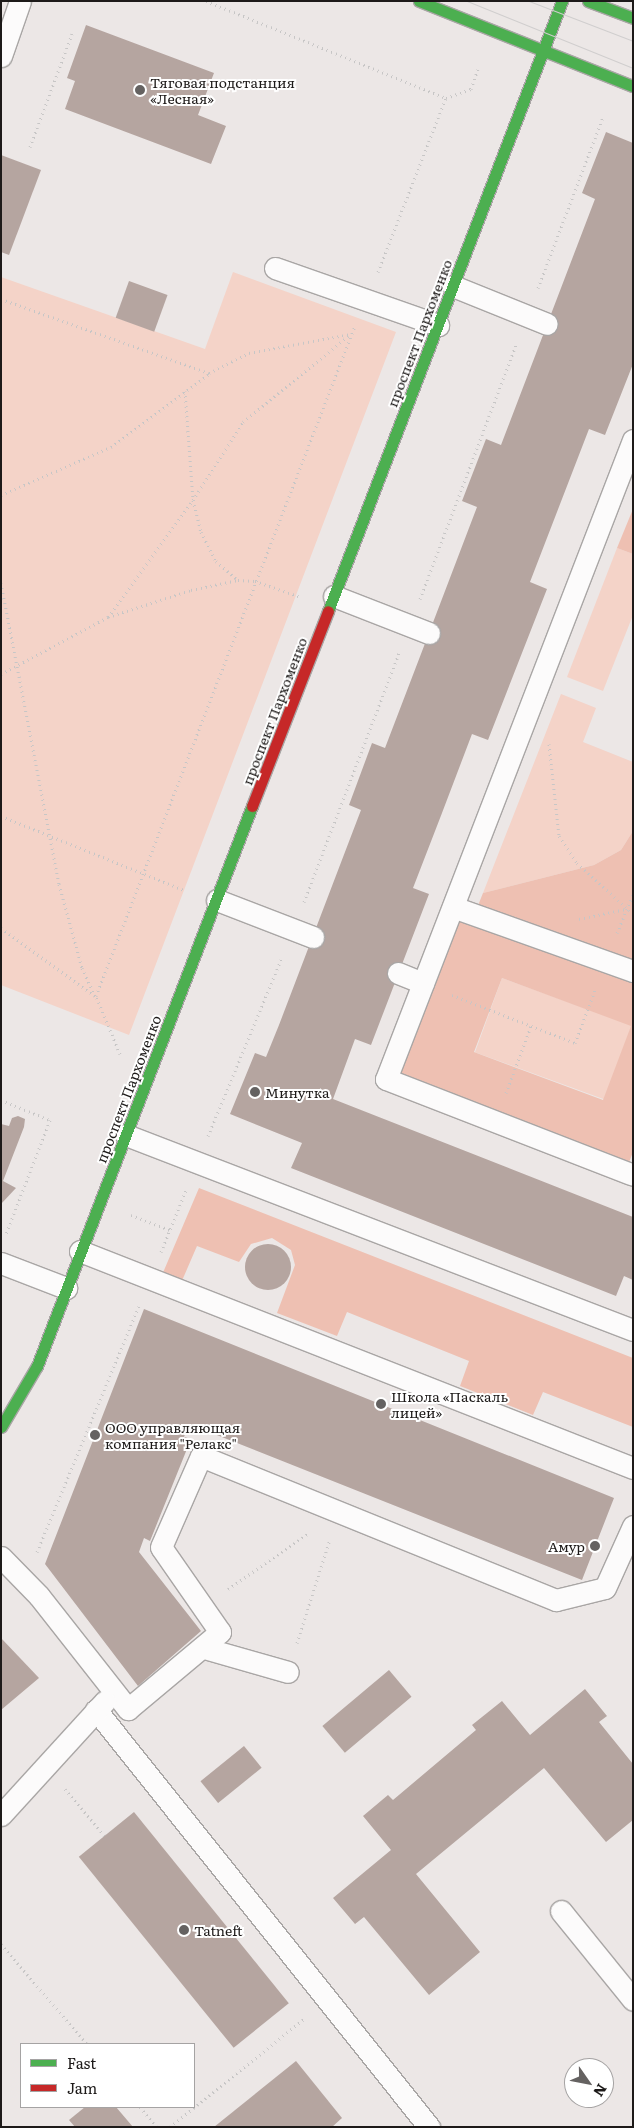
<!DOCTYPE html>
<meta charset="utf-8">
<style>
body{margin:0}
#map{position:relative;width:634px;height:2128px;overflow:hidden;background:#ece7e6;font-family:Literata,serif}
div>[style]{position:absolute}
.green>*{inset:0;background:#f4d3c8;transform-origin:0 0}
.forest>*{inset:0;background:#eec0b2}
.building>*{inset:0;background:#b5a5a0;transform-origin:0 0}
.round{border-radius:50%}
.path>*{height:3px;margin-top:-1.5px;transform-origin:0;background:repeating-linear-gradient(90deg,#c7c6c6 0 1px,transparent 0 5px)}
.roads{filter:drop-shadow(1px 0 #a9a6a5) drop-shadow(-1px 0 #a9a6a5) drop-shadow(0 1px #a9a6a5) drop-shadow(0 -1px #a9a6a5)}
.lane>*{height:21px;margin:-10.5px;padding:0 10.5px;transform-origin:10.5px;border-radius:10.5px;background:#fcfbfb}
.fast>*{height:11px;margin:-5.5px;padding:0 5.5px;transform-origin:5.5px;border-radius:5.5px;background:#4caf50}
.jam>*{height:11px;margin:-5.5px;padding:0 5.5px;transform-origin:5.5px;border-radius:5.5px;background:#c62828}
.tram>*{height:1px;margin:-0.5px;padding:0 0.5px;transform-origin:0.5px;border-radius:0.5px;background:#d0cece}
.dots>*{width:14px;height:14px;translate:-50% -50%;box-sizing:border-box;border:2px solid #fff;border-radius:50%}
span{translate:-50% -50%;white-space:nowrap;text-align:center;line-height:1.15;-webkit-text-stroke:4px #fff;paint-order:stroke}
.poi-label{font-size:14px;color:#1d1a19}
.left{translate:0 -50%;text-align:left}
.right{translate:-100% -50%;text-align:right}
.street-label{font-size:14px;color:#1d1a19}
.frame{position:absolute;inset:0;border:2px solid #1d1a19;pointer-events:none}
.legend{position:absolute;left:20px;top:2043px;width:175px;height:65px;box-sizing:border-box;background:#fff;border:1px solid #a5a3a3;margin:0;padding:6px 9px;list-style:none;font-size:15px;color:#1d1a19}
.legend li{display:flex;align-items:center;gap:10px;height:25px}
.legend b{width:25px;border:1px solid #a5a3a3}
.north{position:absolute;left:564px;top:2058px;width:50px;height:50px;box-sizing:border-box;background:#fff;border:1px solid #a5a3a3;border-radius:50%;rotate:123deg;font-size:14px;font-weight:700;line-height:20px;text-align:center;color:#1d1a19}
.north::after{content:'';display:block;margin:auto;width:18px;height:22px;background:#656261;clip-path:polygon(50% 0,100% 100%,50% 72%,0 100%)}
</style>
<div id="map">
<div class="green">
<i style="clip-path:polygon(233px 272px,396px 332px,129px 1035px,1px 985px,1px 277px,205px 349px)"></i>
<i style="clip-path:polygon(617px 548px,633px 554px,633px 615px,603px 691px,567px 677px)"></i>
<i style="clip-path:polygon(561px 694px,596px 708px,583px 742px,633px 762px,633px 831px,621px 850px,594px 865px,483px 893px)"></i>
<i style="left:502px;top:978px;width:138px;height:79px;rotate:20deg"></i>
</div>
<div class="forest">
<i style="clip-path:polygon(633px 509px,633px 554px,617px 548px)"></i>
<i style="clip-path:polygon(633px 831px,633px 966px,477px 908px,483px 893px,594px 865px,621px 850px)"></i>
<i style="clip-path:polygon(evenodd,457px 917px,633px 980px,633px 1152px,628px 1165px,395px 1074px,457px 917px,502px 978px,631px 1026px,603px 1100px,474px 1052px,502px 978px)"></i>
<i style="clip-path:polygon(199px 1188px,633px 1358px,633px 1427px,543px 1392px,533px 1415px,460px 1386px,469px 1361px,347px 1312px,337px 1336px,277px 1313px,295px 1265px,291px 1250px,272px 1238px,251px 1244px,239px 1262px,197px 1246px,181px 1283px,162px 1275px)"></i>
</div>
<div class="building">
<i style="clip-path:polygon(86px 25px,214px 73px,198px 115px,226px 126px,211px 164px,65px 109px,75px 81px,67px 78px)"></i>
<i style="clip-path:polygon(606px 132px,633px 143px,633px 364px,605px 435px,589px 429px,530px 582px,547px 589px,488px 740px,472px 734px,442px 813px,413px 888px,429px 894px,371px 1045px,355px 1039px,333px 1099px,633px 1217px,633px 1280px,624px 1276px,616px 1296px,291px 1168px,302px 1143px,230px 1114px,255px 1053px,266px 1057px,279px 1025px,361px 810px,349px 805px,372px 743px,385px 748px,429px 633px,477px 507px,462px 501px,486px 439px,501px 445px,595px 199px,582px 193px)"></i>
<i style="clip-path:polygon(1px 155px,41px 170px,9px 255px,1px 252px)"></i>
<i style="left:129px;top:281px;width:41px;height:39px;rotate:20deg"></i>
<i style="clip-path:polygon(18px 1116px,25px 1119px,24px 1127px,3px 1181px,16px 1188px,1px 1204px,1px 1124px,9px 1126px,12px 1118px)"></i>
<i class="round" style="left:245px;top:1244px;width:46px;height:46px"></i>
<i style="clip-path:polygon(144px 1309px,614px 1498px,582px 1580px,189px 1424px,184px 1437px,191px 1439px,150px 1541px,144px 1538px,139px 1552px,201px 1631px,138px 1686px,45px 1564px)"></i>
<i style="clip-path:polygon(1px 1638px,39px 1678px,1px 1710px)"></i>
<i style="left:389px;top:1670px;width:35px;height:87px;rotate:50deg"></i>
<i style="clip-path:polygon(585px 1689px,607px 1716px,599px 1722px,633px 1764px,633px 1820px,606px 1842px,544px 1768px,416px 1874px,480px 1952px,429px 1995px,364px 1917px,355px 1924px,333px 1898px,391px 1850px,363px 1816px,388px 1795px,393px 1800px,476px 1730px,472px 1725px,502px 1701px,530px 1735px)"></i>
<i style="left:244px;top:1746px;width:28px;height:56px;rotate:51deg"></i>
<i style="left:134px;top:1812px;width:246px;height:71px;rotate:51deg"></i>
<i style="clip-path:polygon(296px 2061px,342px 2118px,332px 2127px,214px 2127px)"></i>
<i style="clip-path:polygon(85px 2107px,116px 2107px,133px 2127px,75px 2127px,69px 2120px)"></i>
</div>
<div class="path">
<i style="left:206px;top:1px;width:259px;rotate:22deg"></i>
<i style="left:446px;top:98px;width:27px;rotate:-20deg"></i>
<i style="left:471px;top:89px;width:21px;rotate:-71deg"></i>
<i style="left:30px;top:147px;width:121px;rotate:-69.6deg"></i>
<i style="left:378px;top:272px;width:187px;rotate:-68.7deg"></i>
<i style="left:538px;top:288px;width:183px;rotate:-69.2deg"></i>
<i style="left:1px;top:299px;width:221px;rotate:19.6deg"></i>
<i style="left:209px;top:373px;width:45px;rotate:-26.6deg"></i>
<i style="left:249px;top:353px;width:104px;rotate:-10.6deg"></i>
<i style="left:185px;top:391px;width:109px;rotate:85.8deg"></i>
<i style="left:193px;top:500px;width:33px;rotate:76deg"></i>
<i style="left:201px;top:532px;width:33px;rotate:63deg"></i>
<i style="left:216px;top:561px;width:29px;rotate:41deg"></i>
<i style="left:1px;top:495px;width:120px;rotate:-23.6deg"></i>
<i style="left:111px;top:447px;width:122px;rotate:-36.7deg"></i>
<i style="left:1px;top:583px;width:307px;rotate:79.1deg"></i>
<i style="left:59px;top:884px;width:87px;rotate:74.7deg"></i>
<i style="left:82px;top:968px;width:31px;rotate:65deg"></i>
<i style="left:420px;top:599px;width:272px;rotate:-69.3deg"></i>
<i style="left:108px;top:617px;width:145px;rotate:-54deg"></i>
<i style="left:193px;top:500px;width:93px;rotate:-57.3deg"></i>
<i style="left:243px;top:422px;width:139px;rotate:-39.2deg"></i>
<i style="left:1px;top:674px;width:121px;rotate:-28deg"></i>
<i style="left:108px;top:617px;width:87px;rotate:-18deg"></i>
<i style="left:191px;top:590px;width:48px;rotate:-12deg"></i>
<i style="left:238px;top:580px;width:17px;rotate:3deg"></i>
<i style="left:255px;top:581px;width:46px;rotate:19.2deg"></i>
<i style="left:549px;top:744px;width:93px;rotate:83.8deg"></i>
<i style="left:559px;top:836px;width:32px;rotate:56deg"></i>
<i style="left:577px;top:863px;width:76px;rotate:42.3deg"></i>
<i style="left:1px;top:816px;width:197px;rotate:22deg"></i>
<i style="left:304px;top:902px;width:267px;rotate:-69.1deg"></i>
<i style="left:579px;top:919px;width:48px;rotate:-12deg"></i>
<i style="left:1px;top:928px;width:116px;rotate:35.9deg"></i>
<i style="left:617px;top:933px;width:41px;rotate:-67.2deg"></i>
<i style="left:452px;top:995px;width:132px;rotate:21.3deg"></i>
<i style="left:575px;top:1043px;width:57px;rotate:-69.3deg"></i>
<i style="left:120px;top:1054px;width:63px;rotate:-112.5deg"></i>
<i style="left:96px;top:996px;width:718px;rotate:-68.87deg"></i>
<i style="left:506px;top:1093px;width:72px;rotate:-69.5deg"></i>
<i style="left:1px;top:1100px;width:53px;rotate:22.2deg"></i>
<i style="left:50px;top:1120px;width:122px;rotate:111.1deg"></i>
<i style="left:208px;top:1136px;width:194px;rotate:-67.5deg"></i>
<i style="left:131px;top:1215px;width:42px;rotate:21deg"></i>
<i style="left:161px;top:1252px;width:67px;rotate:-68deg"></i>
<i style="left:37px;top:1552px;width:266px;rotate:-67.5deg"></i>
<i style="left:228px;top:1589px;width:98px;rotate:-34.7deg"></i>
<i style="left:297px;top:1643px;width:109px;rotate:-72.4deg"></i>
<i style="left:65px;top:1789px;width:62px;rotate:49.6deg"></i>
<i style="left:1px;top:1944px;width:132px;rotate:49.3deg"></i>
<i style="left:140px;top:2107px;width:26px;rotate:50deg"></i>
<i style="left:170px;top:2127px;width:172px;rotate:-38.9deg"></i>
</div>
<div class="roads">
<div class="lane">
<i style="left:1px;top:56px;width:58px;rotate:-70.9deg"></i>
<i style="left:275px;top:268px;width:173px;rotate:19.3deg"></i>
<i style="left:453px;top:286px;width:101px;rotate:22deg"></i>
<i style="left:633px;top:440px;width:685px;rotate:111.13deg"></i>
<i style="left:386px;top:1079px;width:265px;rotate:21.2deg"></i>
<i style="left:334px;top:596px;width:102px;rotate:21.3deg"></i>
<i style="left:217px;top:900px;width:103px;rotate:21.1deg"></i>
<i style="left:453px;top:907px;width:191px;rotate:19.6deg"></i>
<i style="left:398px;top:973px;width:27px;rotate:22deg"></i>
<i style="left:126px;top:1135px;width:543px;rotate:21.04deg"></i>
<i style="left:80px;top:1251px;width:594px;rotate:21.43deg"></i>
<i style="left:1px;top:1263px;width:70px;rotate:21deg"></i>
<i style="left:1px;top:1557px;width:54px;rotate:45.7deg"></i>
<i style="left:39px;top:1596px;width:144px;rotate:51.8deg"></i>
<i style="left:128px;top:1709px;width:120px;rotate:-39.9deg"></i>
<i style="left:220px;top:1632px;width:103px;rotate:-124.8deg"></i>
<i style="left:161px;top:1547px;width:99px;rotate:-66.3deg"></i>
<i style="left:201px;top:1456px;width:383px;rotate:22.1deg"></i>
<i style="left:556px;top:1600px;width:50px;rotate:-13.8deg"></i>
<i style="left:605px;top:1588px;width:68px;rotate:-65.7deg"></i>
<i style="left:204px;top:1648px;width:87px;rotate:15.9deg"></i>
<i style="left:96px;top:1710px;width:534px;rotate:51.39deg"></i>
<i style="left:1px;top:1815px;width:154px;rotate:-47.6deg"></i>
<i style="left:561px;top:1911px;width:114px;rotate:51deg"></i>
</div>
<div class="fast">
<i style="left:419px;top:1px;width:230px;rotate:21.7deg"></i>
<i style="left:588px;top:1px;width:48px;rotate:20.7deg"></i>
<i style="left:328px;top:611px;width:653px;rotate:-69.01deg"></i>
<i style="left:1px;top:1427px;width:71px;rotate:-59.5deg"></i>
<i style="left:37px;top:1366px;width:600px;rotate:-69deg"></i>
</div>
<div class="jam">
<i style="left:252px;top:806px;width:209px;rotate:-68.7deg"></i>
</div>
</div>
<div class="tram">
<i style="left:467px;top:1px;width:179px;rotate:22deg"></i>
<i style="left:529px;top:1px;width:111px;rotate:21deg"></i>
</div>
<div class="dots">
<i style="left:140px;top:90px;background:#656261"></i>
<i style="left:255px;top:1092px;background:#656261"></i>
<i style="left:381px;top:1404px;background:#656261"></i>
<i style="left:95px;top:1435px;background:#656261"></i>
<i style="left:595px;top:1546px;background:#656261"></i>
<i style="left:184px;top:1930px;background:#656261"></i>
</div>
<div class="poi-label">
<span class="left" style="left:150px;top:90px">Тяговая подстанция<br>«Лесная»</span>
<span class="left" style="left:265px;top:1092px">Минутка</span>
<span class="left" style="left:391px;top:1404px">Школа «Паскаль<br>лицей»</span>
<span class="left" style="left:105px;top:1435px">ООО управляющая<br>компания "Релакс"</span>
<span class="right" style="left:585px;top:1546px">Амур</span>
<span class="left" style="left:194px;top:1930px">Tatneft</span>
</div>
<div class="street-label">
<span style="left:419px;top:333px;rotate:-69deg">проспект Пархоменко</span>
<span style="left:274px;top:711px;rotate:-69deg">проспект Пархоменко</span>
<span style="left:128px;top:1089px;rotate:-69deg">проспект Пархоменко</span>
</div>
<div class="frame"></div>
<ul class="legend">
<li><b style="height:6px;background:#4caf50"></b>Fast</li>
<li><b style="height:6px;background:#c62828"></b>Jam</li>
</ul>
<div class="north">N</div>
</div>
